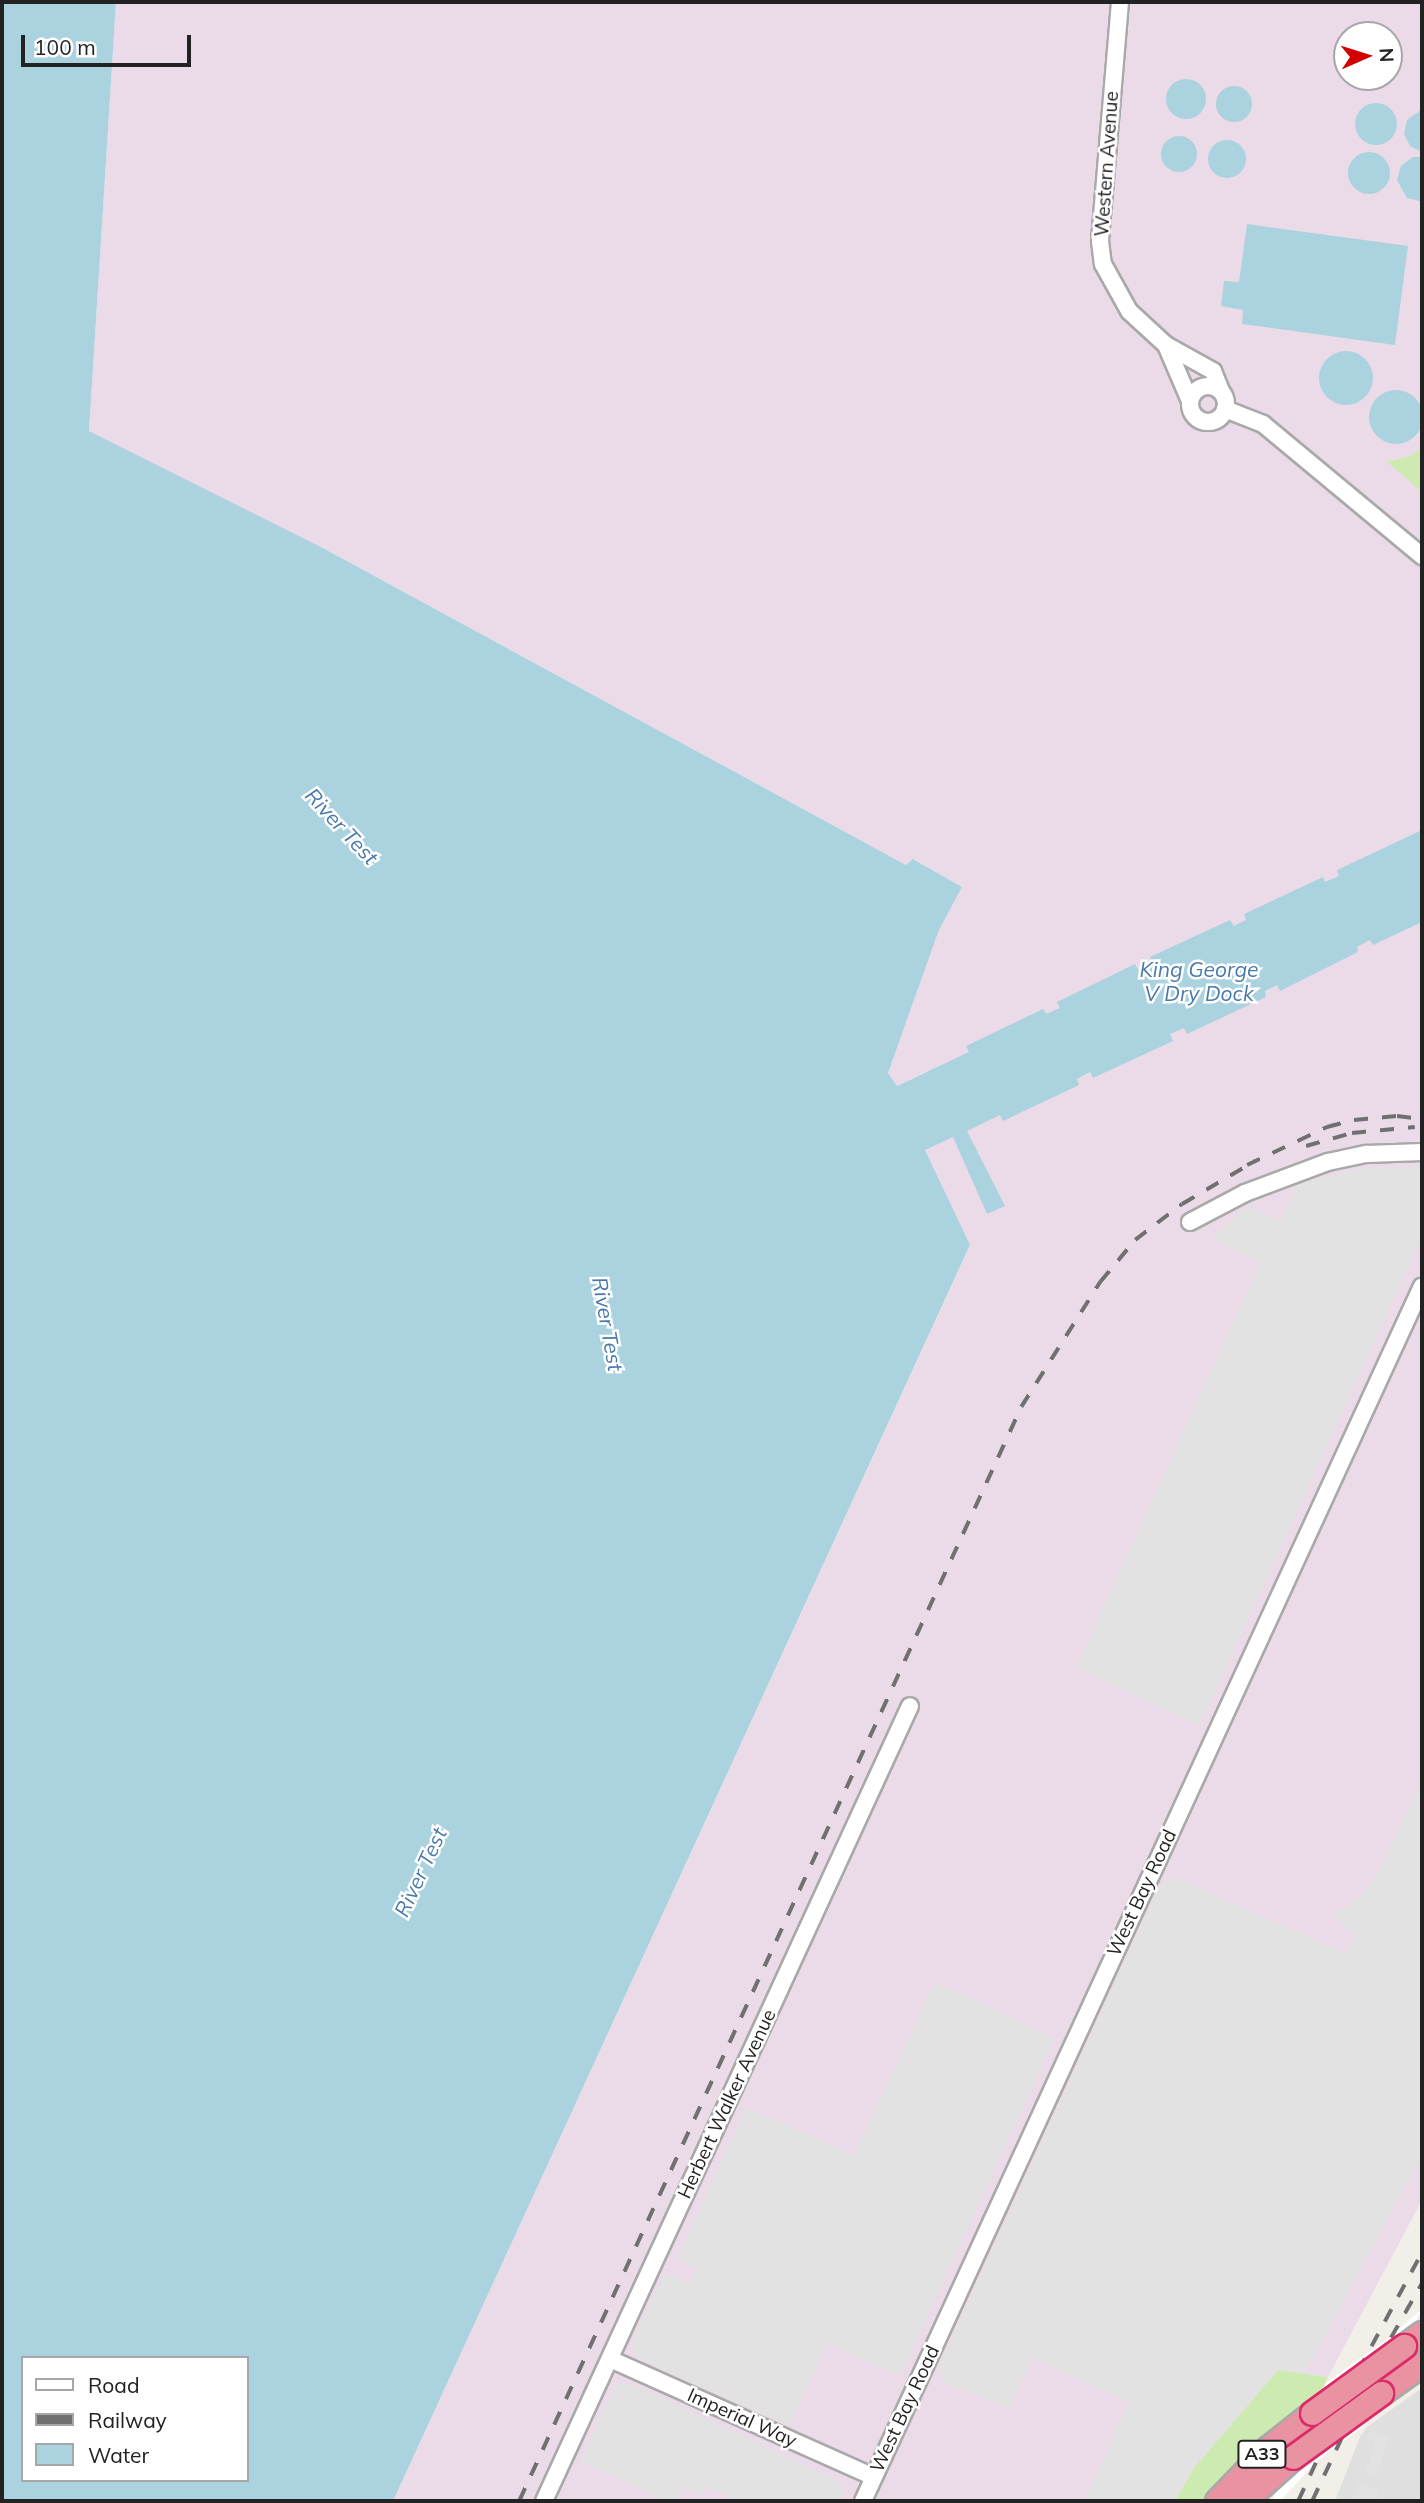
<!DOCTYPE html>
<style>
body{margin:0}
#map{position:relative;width:1424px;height:2503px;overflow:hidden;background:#f2efe9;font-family:Mulish,sans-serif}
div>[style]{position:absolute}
.residential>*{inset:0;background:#e0dfdf}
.industrial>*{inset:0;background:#ebdbe8}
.grass>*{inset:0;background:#cdebb0}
.parking>*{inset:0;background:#e2e2e2}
.water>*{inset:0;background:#aad3df}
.round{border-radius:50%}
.pier>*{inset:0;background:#fff}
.roads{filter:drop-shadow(2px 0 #a9a9a9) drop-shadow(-2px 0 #a9a9a9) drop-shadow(0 2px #a9a9a9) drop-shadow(0 -2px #a9a9a9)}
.minor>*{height:16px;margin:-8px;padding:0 8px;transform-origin:8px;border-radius:8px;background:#fff}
.minor>.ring{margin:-8px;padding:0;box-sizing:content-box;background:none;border:16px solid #fff;border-radius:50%}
.highway>*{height:23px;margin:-11.5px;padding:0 11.5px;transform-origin:11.5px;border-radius:11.5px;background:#e892a2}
.rail>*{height:3.5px;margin-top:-1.75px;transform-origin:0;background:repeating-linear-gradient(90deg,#707070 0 14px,transparent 0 28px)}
.bridges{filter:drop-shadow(2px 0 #dc2a67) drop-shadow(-2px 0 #dc2a67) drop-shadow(0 2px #dc2a67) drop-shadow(0 -2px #dc2a67)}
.highway-bridge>*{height:23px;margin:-11.5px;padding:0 11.5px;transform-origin:11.5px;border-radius:11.5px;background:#e892a2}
span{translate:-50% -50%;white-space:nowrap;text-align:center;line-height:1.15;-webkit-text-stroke:5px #fff;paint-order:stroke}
.shield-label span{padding:2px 5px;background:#fff;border:2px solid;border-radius:5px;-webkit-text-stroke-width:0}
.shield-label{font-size:18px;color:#222;font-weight:700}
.street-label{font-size:19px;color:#222}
.water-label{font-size:21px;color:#4a7aab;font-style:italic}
.frame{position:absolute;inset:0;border:4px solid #222;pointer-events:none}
.legend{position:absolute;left:21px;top:2356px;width:228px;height:126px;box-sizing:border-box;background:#fff;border:2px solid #a7a7a7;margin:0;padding:9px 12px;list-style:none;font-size:21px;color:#222}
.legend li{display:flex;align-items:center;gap:14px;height:35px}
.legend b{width:35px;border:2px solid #a7a7a7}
.north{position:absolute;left:1333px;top:21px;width:70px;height:70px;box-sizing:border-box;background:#fff;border:2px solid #a7a7a7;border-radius:50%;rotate:87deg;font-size:19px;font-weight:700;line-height:28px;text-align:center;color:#222}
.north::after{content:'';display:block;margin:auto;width:24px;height:32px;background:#d40000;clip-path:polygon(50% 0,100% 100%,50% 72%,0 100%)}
.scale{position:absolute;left:21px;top:35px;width:170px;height:32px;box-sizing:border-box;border:4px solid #222;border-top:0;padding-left:9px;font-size:21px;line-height:24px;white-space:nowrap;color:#222;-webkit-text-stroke:5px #fff;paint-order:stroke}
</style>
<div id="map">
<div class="residential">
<i style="clip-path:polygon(1422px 2388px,1422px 2501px,1335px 2501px,1360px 2437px,1367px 2427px)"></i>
</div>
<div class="industrial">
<i style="clip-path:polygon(evenodd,116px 2px,1422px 2px,1422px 2200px,1328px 2377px,1278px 2370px,1193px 2469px,1175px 2501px,393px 2501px,970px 1246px,925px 1150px,925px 1072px,897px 1086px,888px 1073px,939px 930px,962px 887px,914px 859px,906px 865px,321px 547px,89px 431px,116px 2px,1347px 35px,1389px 35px,1389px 77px,1347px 77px,1347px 35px)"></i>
</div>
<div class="grass">
<i style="clip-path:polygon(1422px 447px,1422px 492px,1387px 462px,1410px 456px)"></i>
<i style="clip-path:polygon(1278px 2370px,1328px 2377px,1320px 2395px,1280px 2425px,1204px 2501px,1175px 2501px,1193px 2469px)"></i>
</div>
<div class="parking">
<i style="clip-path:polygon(1422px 1166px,1422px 1236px,1200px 1725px,1076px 1668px,1260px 1263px,1212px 1239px,1244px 1209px,1252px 1208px,1281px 1221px,1297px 1183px,1358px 1169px)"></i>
<i style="clip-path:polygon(1422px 1781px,1422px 2155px,1304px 2374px,1278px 2370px,1193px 2469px,1175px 2501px,1084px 2501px,1129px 2402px,1032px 2358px,1009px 2408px,947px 2384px,940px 2375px,939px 2366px,1157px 1891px,1165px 1881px,1181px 1880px,1346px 1954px,1357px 1935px,1332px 1915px,1357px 1900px,1376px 1877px)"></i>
<i style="clip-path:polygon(935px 1982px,1055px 2038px,900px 2376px,827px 2343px,789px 2426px,638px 2358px,633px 2352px,635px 2335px,665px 2273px,689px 2284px,696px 2269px,677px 2259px,746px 2107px,854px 2156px)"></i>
<i style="clip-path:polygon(622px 2383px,632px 2384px,836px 2480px,844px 2492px,841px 2501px,738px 2501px,706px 2486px,701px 2495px,683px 2487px,676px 2501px,667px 2501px,581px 2462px,614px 2388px)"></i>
<i style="clip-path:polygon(1370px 2432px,1388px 2437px,1377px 2477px,1364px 2473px,1376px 2443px,1367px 2438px)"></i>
<i style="clip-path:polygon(1359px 2484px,1379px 2491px,1375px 2501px,1352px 2501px)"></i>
</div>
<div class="water">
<i style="clip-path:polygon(evenodd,2px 2px,116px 2px,89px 431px,321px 547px,906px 865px,913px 859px,962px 887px,939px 930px,888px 1073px,897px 1086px,969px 1052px,966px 1046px,1043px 1009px,1046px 1014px,1060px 1008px,1057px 1002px,1135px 964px,1139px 971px,1153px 964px,1150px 957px,1230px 920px,1234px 926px,1246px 920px,1244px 914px,1323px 877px,1325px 882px,1339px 876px,1337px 870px,1422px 830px,1422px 922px,1373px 945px,1370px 940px,1357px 947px,1358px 952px,1280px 991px,1277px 985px,1265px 991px,1266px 997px,1187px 1034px,1184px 1028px,1170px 1034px,1173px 1041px,1093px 1078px,1090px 1072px,1077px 1079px,1079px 1085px,1003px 1121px,1000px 1115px,967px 1131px,1005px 1206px,987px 1214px,953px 1137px,925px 1150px,970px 1245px,393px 2501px,2px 2501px,2px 2px,23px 2358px,247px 2358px,247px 2480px,23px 2480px,23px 2358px)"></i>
<i class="round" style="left:1166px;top:79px;width:40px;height:40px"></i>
<i class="round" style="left:1216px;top:86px;width:36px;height:36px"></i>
<i class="round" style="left:1355px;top:103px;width:42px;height:42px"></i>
<i style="clip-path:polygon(1422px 109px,1422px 152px,1410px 146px,1404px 134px,1407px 120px)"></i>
<i class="round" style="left:1161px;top:136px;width:36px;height:36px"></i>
<i class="round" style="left:1208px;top:140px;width:38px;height:38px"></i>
<i class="round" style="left:1348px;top:152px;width:42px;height:42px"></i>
<i style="clip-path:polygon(1413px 157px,1422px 157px,1420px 201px,1407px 198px,1397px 180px,1401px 166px)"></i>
<i style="clip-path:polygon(1247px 224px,1408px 246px,1395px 345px,1242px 324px,1243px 310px,1221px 306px,1224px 281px,1239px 282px)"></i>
<i class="round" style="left:1319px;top:351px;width:54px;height:54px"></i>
<i class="round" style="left:1369px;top:390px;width:54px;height:54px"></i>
</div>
<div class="pier">
<i style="clip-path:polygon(1422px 2309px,1364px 2426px,1318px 2460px,1280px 2501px,1272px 2501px,1326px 2383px,1386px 2340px)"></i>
</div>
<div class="roads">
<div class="minor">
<i style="left:1120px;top:2px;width:240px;rotate:94.8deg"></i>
<i style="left:1100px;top:241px;width:23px;rotate:83deg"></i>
<i style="left:1103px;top:264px;width:54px;rotate:61deg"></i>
<i style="left:1129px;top:311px;width:50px;rotate:42.6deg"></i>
<i style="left:1166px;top:345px;width:54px;rotate:29deg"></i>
<i style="left:1213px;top:371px;width:22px;rotate:68deg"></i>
<i style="left:1166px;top:345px;width:61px;rotate:66.8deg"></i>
<i class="ring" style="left:1190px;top:386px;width:20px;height:20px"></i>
<i style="left:1225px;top:409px;width:41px;rotate:21.5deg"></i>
<i style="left:1263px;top:424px;width:207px;rotate:39.7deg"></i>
<i style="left:1190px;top:1222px;width:62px;rotate:-27.8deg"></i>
<i style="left:1245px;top:1193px;width:89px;rotate:-20.5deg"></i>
<i style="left:1328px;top:1162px;width:40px;rotate:-12deg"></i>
<i style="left:1367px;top:1154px;width:55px;rotate:-2.1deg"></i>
<i style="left:610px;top:2359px;width:289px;rotate:24.1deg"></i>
<i style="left:544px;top:2501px;width:875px;rotate:-65.28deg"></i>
<i style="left:863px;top:2501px;width:1337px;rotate:-65.29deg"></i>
</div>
<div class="highway">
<i style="left:1404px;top:2346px;width:22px;rotate:-36deg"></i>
<i style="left:1381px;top:2393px;width:50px;rotate:-35.3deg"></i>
<i style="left:1217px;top:2501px;width:74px;rotate:-46.1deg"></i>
<i style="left:1268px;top:2448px;width:56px;rotate:-38.5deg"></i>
<i style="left:1244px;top:2501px;width:66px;rotate:-41.9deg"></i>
</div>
</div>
<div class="rail">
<i style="left:1306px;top:1146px;width:48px;rotate:-15.8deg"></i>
<i style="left:1352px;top:1133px;width:63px;rotate:-5.4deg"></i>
<i style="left:1247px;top:1165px;width:89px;rotate:-25.4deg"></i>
<i style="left:1327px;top:1127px;width:28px;rotate:-15deg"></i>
<i style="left:1354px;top:1120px;width:43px;rotate:-5.3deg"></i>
<i style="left:1397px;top:1116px;width:25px;rotate:7deg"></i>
<i style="left:519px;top:2501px;width:1204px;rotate:-65.35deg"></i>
<i style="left:1021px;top:1407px;width:148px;rotate:-57.7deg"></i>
<i style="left:1100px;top:1282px;width:55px;rotate:-50.2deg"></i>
<i style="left:1135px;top:1240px;width:59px;rotate:-37.5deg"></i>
<i style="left:1182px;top:1204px;width:85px;rotate:-30.5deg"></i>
<i style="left:1298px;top:2501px;width:143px;rotate:-65.2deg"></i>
<i style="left:1358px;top:2371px;width:135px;rotate:-61.7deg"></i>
<i style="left:1312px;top:2501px;width:153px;rotate:-64.9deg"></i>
<i style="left:1377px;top:2362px;width:91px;rotate:-60.3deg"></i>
</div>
<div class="bridges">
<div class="highway-bridge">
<i style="left:1312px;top:2413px;width:114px;rotate:-36.1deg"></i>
<i style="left:1293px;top:2457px;width:109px;rotate:-36deg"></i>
</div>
</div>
<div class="shield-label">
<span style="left:1262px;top:2454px">A33</span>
</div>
<div class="street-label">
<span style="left:1107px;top:164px;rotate:-86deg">Western Avenue</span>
<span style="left:1142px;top:1893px;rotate:-65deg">West Bay Road</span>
<span style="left:727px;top:2104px;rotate:-65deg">Herbert Walker Avenue</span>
<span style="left:905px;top:2409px;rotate:-65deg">West Bay Road</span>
<span style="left:742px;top:2418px;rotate:24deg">Imperial Way</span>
</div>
<div class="water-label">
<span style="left:342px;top:826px;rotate:47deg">River Test</span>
<span style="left:1199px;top:981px">King George<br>V Dry Dock</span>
<span style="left:608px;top:1324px;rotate:80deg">River Test</span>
<span style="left:420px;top:1872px;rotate:-65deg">River Test</span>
</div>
<div class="frame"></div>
<ul class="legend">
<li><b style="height:9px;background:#fff"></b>Road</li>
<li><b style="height:9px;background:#707070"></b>Railway</li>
<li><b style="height:19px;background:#aad3df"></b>Water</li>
</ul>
<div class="north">N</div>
<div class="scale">100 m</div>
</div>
